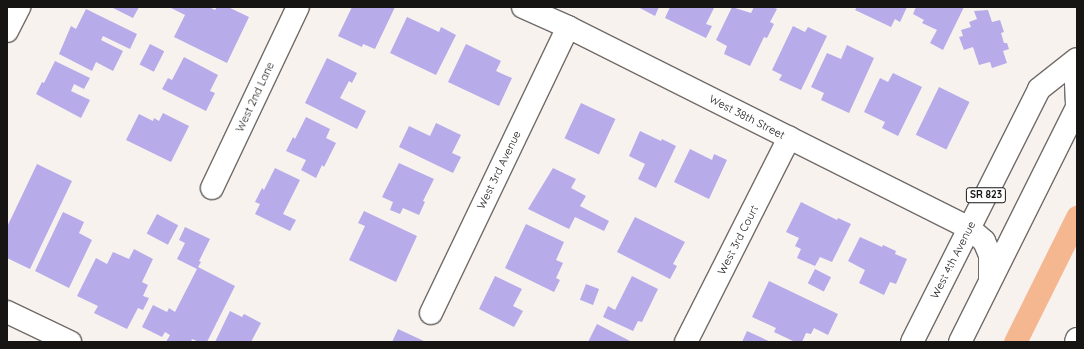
<!DOCTYPE html>
<style>
body{margin:0}
#map{position:relative;width:1084px;height:349px;overflow:hidden;background:#f8f2ef;font-family:Quicksand,sans-serif}
div>[style]{position:absolute}
.canal>*{height:23px;margin:-11.5px;padding:0 11.5px;transform-origin:11.5px;border-radius:11.5px;background:#f5b790}
.building>*{inset:0;background:#b7abe9;transform-origin:0 0}
.roads{filter:drop-shadow(1px 0 #716c69) drop-shadow(-1px 0 #716c69) drop-shadow(0 1px #716c69) drop-shadow(0 -1px #716c69)}
.minor>*{height:22px;margin:-11px;padding:0 11px;transform-origin:11px;border-radius:11px;background:#fff}
.major>*{height:22px;margin:-11px;padding:0 11px;transform-origin:11px;border-radius:11px;background:#fff}
span{translate:-50% -50%;white-space:nowrap;text-align:center;line-height:1.15;-webkit-text-stroke:3.5px #fff;paint-order:stroke}
.shield-label span{padding:1px 3px;background:#fff;border:1px solid;border-radius:3px;-webkit-text-stroke-width:0}
.shield-label{font-size:10px;color:#171514;font-weight:700}
.street-label{font-size:11px;color:#171514}
.frame{position:absolute;inset:0;border:8px solid #171514;pointer-events:none}
</style>
<div id="map">
<div class="canal">
<i style="left:1015px;top:342px;width:140px;rotate:-63.6deg"></i>
</div>
<div class="building">
<i style="clip-path:polygon(111px 7px,139px 7px,133px 18px)"></i>
<i style="clip-path:polygon(169px 7px,209px 7px,215px 10px,217px 7px,228px 7px,249px 17px,227px 63px,174px 37px,185px 15px)"></i>
<i style="clip-path:polygon(352px 7px,395px 7px,375px 49px,363px 44px,362px 47px,338px 36px)"></i>
<i style="clip-path:polygon(638px 7px,659px 7px,655px 16px)"></i>
<i style="clip-path:polygon(670px 7px,714px 8px,706px 24px,712px 26px,706px 38px,665px 18px)"></i>
<i style="clip-path:polygon(732px 7px,751px 13px,754px 7px,772px 7px,777px 9px,770px 22px,774px 24px,767px 38px,764px 37px,750px 66px,724px 54px,727px 46px,716px 40px)"></i>
<i style="clip-path:polygon(857px 7px,907px 7px,900px 22px,895px 19px,891px 27px,855px 10px)"></i>
<i style="clip-path:polygon(916px 7px,964px 7px,943px 50px,930px 43px,937px 30px,922px 23px,924px 20px,913px 14px)"></i>
<i style="clip-path:polygon(86px 9px,137px 34px,130px 49px,103px 36px,101px 40px,123px 51px,113px 71px,96px 62px,92px 71px,59px 54px,71px 26px,76px 29px)"></i>
<i style="clip-path:polygon(988px 10px,992px 22px,1000px 20px,1004px 32px,1001px 33px,1004px 43px,1007px 43px,1009px 49px,1003px 51px,1007px 63px,992px 68px,990px 62px,979px 65px,973px 47px,964px 50px,959px 37px,963px 36px,961px 30px,971px 27px,969px 22px,977px 19px,974px 11px)"></i>
<i style="clip-path:polygon(407px 17px,439px 32px,441px 27px,456px 35px,436px 75px,390px 53px)"></i>
<i style="clip-path:polygon(793px 26px,805px 32px,808px 27px,827px 36px,801px 90px,779px 80px,782px 75px,772px 70px)"></i>
<i style="left:150px;top:44px;width:16px;height:23px;rotate:27deg"></i>
<i style="clip-path:polygon(466px 44px,501px 61px,496px 71px,512px 78px,499px 106px,448px 82px)"></i>
<i style="clip-path:polygon(847px 45px,874px 58px,849px 113px,821px 100px,824px 93px,811px 87px,827px 53px,841px 59px)"></i>
<i style="clip-path:polygon(184px 57px,218px 75px,210px 91px,215px 93px,206px 111px,162px 89px,168px 78px,172px 80px)"></i>
<i style="clip-path:polygon(327px 58px,357px 73px,352px 83px,349px 81px,340px 98px,366px 111px,357px 129px,305px 103px)"></i>
<i style="clip-path:polygon(55px 61px,90px 78px,84px 89px,74px 84px,71px 91px,90px 100px,81px 118px,36px 94px,42px 82px,44px 83px)"></i>
<i style="clip-path:polygon(893px 73px,922px 87px,898px 136px,882px 128px,885px 122px,864px 112px,880px 78px,888px 82px)"></i>
<i style="left:939px;top:87px;width:34px;height:53px;rotate:26deg"></i>
<i style="left:581px;top:103px;width:38px;height:39px;rotate:25deg"></i>
<i style="clip-path:polygon(163px 113px,189px 126px,171px 162px,126px 140px,139px 114px,153px 121px,154px 118px,159px 121px)"></i>
<i style="clip-path:polygon(306px 117px,330px 129px,326px 138px,336px 143px,324px 167px,322px 165px,316px 178px,301px 170px,306px 160px,286px 151px,293px 137px,295px 139px)"></i>
<i style="clip-path:polygon(436px 123px,461px 135px,452px 153px,461px 157px,453px 173px,399px 147px,409px 126px,430px 136px)"></i>
<i style="clip-path:polygon(640px 131px,661px 141px,662px 139px,676px 146px,656px 188px,638px 179px,645px 164px,629px 156px)"></i>
<i style="clip-path:polygon(690px 149px,712px 160px,714px 154px,727px 160px,709px 199px,674px 182px)"></i>
<i style="clip-path:polygon(399px 163px,434px 179px,423px 201px,425px 202px,419px 215px,403px 208px,400px 214px,390px 210px,393px 202px,382px 197px)"></i>
<i style="clip-path:polygon(37px 164px,72px 181px,30px 269px,7px 258px,7px 227px)"></i>
<i style="clip-path:polygon(275px 168px,300px 180px,283px 214px,296px 220px,290px 231px,255px 214px,260px 204px,255px 202px,262px 188px,264px 190px)"></i>
<i style="clip-path:polygon(553px 168px,576px 179px,571px 188px,586px 196px,580px 206px,609px 221px,604px 231px,575px 217px,569px 229px,528px 209px)"></i>
<i style="clip-path:polygon(801px 202px,837px 220px,838px 218px,851px 224px,832px 262px,820px 257px,815px 266px,797px 258px,801px 249px,795px 246px,799px 238px,786px 232px)"></i>
<i style="clip-path:polygon(364px 211px,417px 236px,396px 282px,349px 260px,365px 226px,358px 223px)"></i>
<i style="clip-path:polygon(63px 212px,84px 222px,79px 233px,92px 240px,69px 288px,35px 271px)"></i>
<i style="left:157px;top:214px;width:24px;height:22px;rotate:28deg"></i>
<i style="clip-path:polygon(635px 217px,685px 242px,673px 264px,677px 266px,670px 279px,617px 252px)"></i>
<i style="clip-path:polygon(526px 224px,564px 242px,556px 260px,563px 263px,556px 278px,560px 280px,554px 292px,505px 268px)"></i>
<i style="clip-path:polygon(185px 227px,210px 239px,199px 261px,201px 262px,198px 267px,235px 286px,207px 342px,199px 342px,192px 339px,191px 342px,166px 342px,170px 335px,165px 332px,162px 337px,142px 327px,153px 305px,167px 312px,169px 308px,175px 312px,197px 269px,177px 259px,185px 243px,179px 240px)"></i>
<i style="clip-path:polygon(860px 237px,882px 247px,883px 245px,896px 251px,895px 254px,907px 259px,896px 284px,890px 282px,884px 295px,859px 283px,865px 270px,848px 261px)"></i>
<i style="clip-path:polygon(134px 249px,153px 259px,142px 282px,148px 285px,143px 296px,149px 298px,143px 310px,138px 308px,127px 329px,94px 313px,98px 306px,77px 296px,96px 258px,107px 264px,113px 252px,129px 259px)"></i>
<i style="left:815px;top:269px;width:18px;height:16px;rotate:27deg"></i>
<i style="clip-path:polygon(495px 276px,522px 289px,513px 306px,523px 311px,514px 327px,479px 309px)"></i>
<i style="clip-path:polygon(632px 276px,658px 289px,642px 322px,638px 321px,633px 331px,603px 317px,608px 306px,615px 310px)"></i>
<i style="clip-path:polygon(769px 281px,838px 314px,828px 335px,814px 328px,811px 334px,806px 333px,802px 342px,795px 342px,774px 332px,776px 328px,752px 317px)"></i>
<i style="left:586px;top:284px;width:14px;height:17px;rotate:21deg"></i>
<i style="clip-path:polygon(230px 311px,242px 317px,244px 314px,261px 323px,251px 342px,215px 342px)"></i>
<i style="clip-path:polygon(597px 324px,632px 342px,588px 342px)"></i>
<i style="clip-path:polygon(398px 329px,426px 342px,392px 342px)"></i>
<i style="clip-path:polygon(747px 331px,771px 342px,742px 342px)"></i>
</div>
<div class="roads">
<div class="minor">
<i style="left:523px;top:7px;width:49px;rotate:24deg"></i>
<i style="left:568px;top:27px;width:449px;rotate:26.6deg"></i>
<i style="left:7px;top:31px;width:27px;rotate:-63deg"></i>
<i style="left:212px;top:188px;width:200px;rotate:-64.6deg"></i>
<i style="left:7px;top:312px;width:70px;rotate:25.5deg"></i>
<i style="left:431px;top:313px;width:317px;rotate:-64.4deg"></i>
<i style="left:686px;top:342px;width:229px;rotate:-63.2deg"></i>
<i style="left:1076px;top:342px;width:3px;rotate:-72deg"></i>
</div>
<div class="major">
<i style="left:1075px;top:62px;width:43px;rotate:87.3deg"></i>
<i style="left:969px;top:228px;width:20px;rotate:41deg"></i>
<i style="left:984px;top:241px;width:15px;rotate:67deg"></i>
<i style="left:990px;top:255px;width:25px;rotate:90deg"></i>
<i style="left:912px;top:342px;width:283px;rotate:-63.3deg"></i>
<i style="left:1039px;top:89px;width:48px;rotate:-38.3deg"></i>
<i style="left:960px;top:342px;width:263px;rotate:-63.5deg"></i>
</div>
</div>
<div class="shield-label">
<span style="left:986px;top:195px">SR 823</span>
</div>
<div class="street-label">
<span style="left:255px;top:97px;rotate:-65deg">West 2nd Lane</span>
<span style="left:747px;top:117px;rotate:27deg">West 38th Street</span>
<span style="left:499px;top:170px;rotate:-64deg">West 3rd Avenue</span>
<span style="left:738px;top:240px;rotate:-63deg">West 3rd Court</span>
<span style="left:953px;top:260px;rotate:-63deg">West 4th Avenue</span>
</div>
<div class="frame"></div>
</div>
